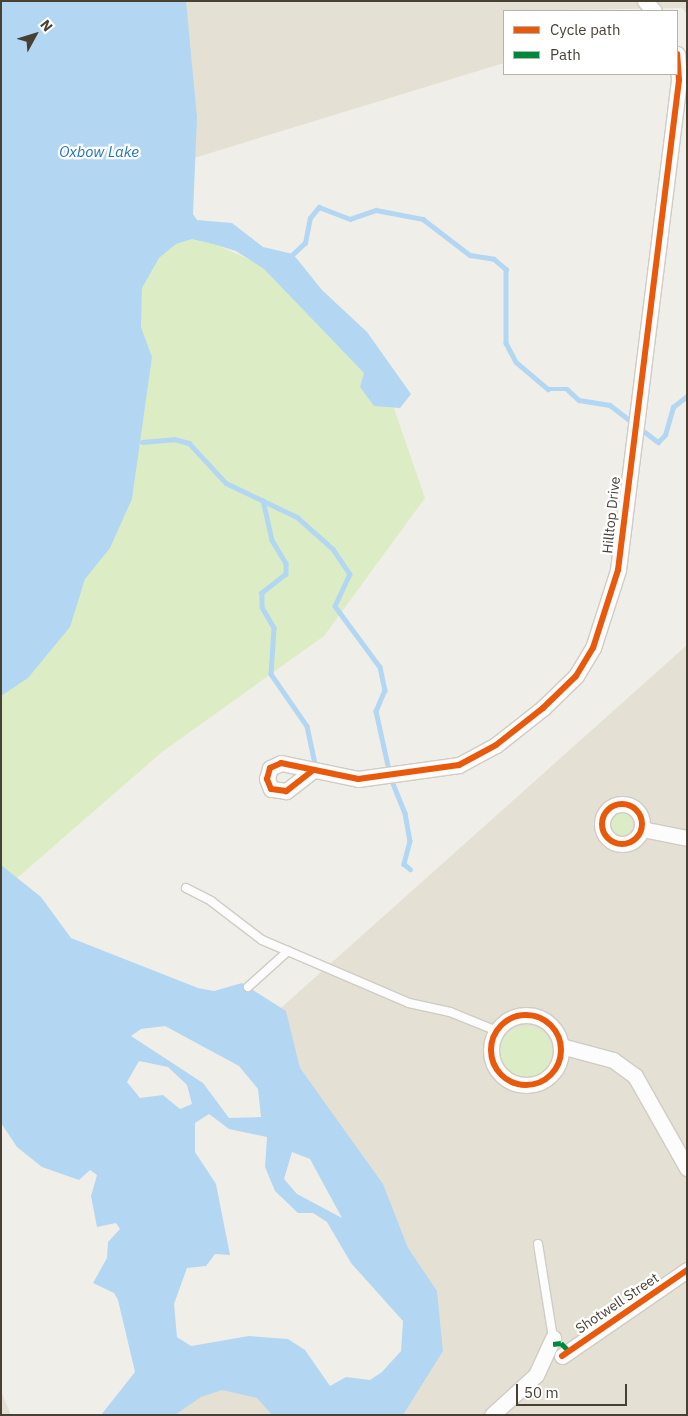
<!DOCTYPE html>
<style>
body{margin:0}
#map{position:relative;width:688px;height:1416px;overflow:hidden;background:#f0eee8;font-family:"IBM Plex Sans",sans-serif}
div>[style]{position:absolute}
.residential>*{inset:0;background:#e5e0d4}
.green>*{inset:0;background:#dcedc5}
.round{border-radius:50%}
.water>*{inset:0;background:#b3d7f3}
.stream>*{height:4.5px;margin:-2.25px;padding:0 2.25px;transform-origin:2.25px;border-radius:2.25px;background:#b3d7f3}
.roads{filter:drop-shadow(1px 0 #ceccc5) drop-shadow(-1px 0 #ceccc5) drop-shadow(0 1px #ceccc5) drop-shadow(0 -1px #ceccc5)}
.lane>*{height:8px;margin:-4px;padding:0 4px;transform-origin:4px;border-radius:4px;background:#fdfcfc}
.street>*{height:15px;margin:-7.5px;padding:0 7.5px;transform-origin:7.5px;border-radius:7.5px;background:#fdfcfc}
.street>.ring{margin:-7.5px;padding:0;box-sizing:content-box;background:none;border:15px solid #fdfcfc;border-radius:50%}
.quiet>*{height:5px;margin-top:-2.5px;transform-origin:0;background:repeating-linear-gradient(90deg,#00873e 0 10px,transparent 0 15px)}
.cycleway>*{height:6px;margin:-3px;padding:0 3px;transform-origin:3px;border-radius:3px;background:#e8590c}
.cycleway>.ring{margin:-3px;padding:0;box-sizing:content-box;background:none;border:6px solid #e8590c;border-radius:50%}
span{translate:-50% -50%;white-space:nowrap;text-align:center;line-height:1.15;-webkit-text-stroke:4.5px #fff;paint-order:stroke}
.street-label{font-size:14px;color:#474033}
.water-label{font-size:15px;color:#2175be;font-style:italic}
.frame{position:absolute;inset:0;border:2px solid #474033;pointer-events:none}
.legend{position:absolute;left:503px;top:10px;width:175px;height:65px;box-sizing:border-box;background:#fff;border:1px solid #b5b3ad;margin:0;padding:6px 9px;list-style:none;font-size:15px;color:#474033}
.legend li{display:flex;align-items:center;gap:10px;height:25px}
.legend b{width:25px;border:1px solid #b5b3ad}
.north{position:absolute;left:10px;top:10px;width:50px;height:50px;-webkit-text-stroke:4px #fff;paint-order:stroke;rotate:51deg;font-size:14px;font-weight:700;line-height:20px;text-align:center;color:#474033}
.north::after{content:'';display:block;margin:auto;width:18px;height:22px;background:#474033;clip-path:polygon(50% 0,100% 100%,50% 72%,0 100%)}
.scale{position:absolute;left:516px;top:1384px;width:111px;height:22px;box-sizing:border-box;border:2px solid #474033;border-top:0;padding-left:6px;font-size:15px;line-height:18px;white-space:nowrap;color:#474033;-webkit-text-stroke:4px #fff;paint-order:stroke}
</style>
<div id="map">
<div class="residential">
<i style="clip-path:polygon(5px 1px,687px 1px,687px 14px,682px 8px,504px 11px,504px 63px,1px 217px)"></i>
<i style="clip-path:polygon(687px 645px,687px 1415px,370px 1415px,425px 1330px,254px 1032px)"></i>
<i style="clip-path:polygon(228px 1378px,291px 1415px,132px 1415px)"></i>
<i style="clip-path:polygon(1px 1391px,11px 1415px,1px 1415px)"></i>
</div>
<div class="green">
<i style="clip-path:polygon(170px 224px,295px 280px,387px 388px,425px 498px,324px 636px,162px 752px,1px 892px,1px 498px)"></i>
<i class="round" style="left:606px;top:811px;width:26px;height:26px"></i>
<i class="round" style="left:500px;top:1026px;width:52px;height:52px"></i>
</div>
<div class="water">
<i style="clip-path:polygon(1px 1px,186px 1px,197px 117px,193px 214px,197px 220px,232px 223px,263px 247px,293px 254px,322px 290px,367px 332px,411px 394px,400px 408px,374px 406px,360px 387px,364px 373px,264px 269px,236px 251px,213px 244px,192px 239px,176px 244px,159px 258px,142px 288px,141px 327px,152px 357px,132px 499px,110px 548px,85px 579px,70px 627px,28px 678px,1px 696px)"></i>
<i style="clip-path:polygon(evenodd,1px 865px,41px 897px,71px 938px,198px 988px,214px 991px,242px 983px,286px 1011px,300px 1068px,383px 1184px,408px 1248px,437px 1291px,443px 1351px,403px 1415px,272px 1415px,257px 1398px,222px 1390px,201px 1397px,175px 1415px,101px 1415px,135px 1372px,118px 1300px,114px 1293px,93px 1283px,107px 1258px,108px 1242px,120px 1229px,116px 1223px,97px 1227px,91px 1196px,97px 1175px,90px 1170px,79px 1180px,42px 1167px,17px 1147px,1px 1123px,1px 865px,165px 1026px,239px 1066px,258px 1089px,261px 1117px,229px 1118px,203px 1083px,131px 1036px,141px 1029px,165px 1026px,1px 865px,139px 1061px,168px 1067px,187px 1085px,192px 1104px,180px 1109px,163px 1095px,140px 1098px,127px 1082px,139px 1061px,1px 865px,209px 1114px,229px 1129px,267px 1137px,265px 1167px,275px 1191px,298px 1213px,313px 1213px,327px 1222px,351px 1263px,403px 1321px,401px 1351px,382px 1372px,370px 1380px,346px 1377px,330px 1386px,305px 1350px,288px 1339px,249px 1336px,191px 1346px,177px 1337px,174px 1304px,187px 1268px,206px 1266px,215px 1254px,230px 1255px,216px 1184px,195px 1152px,195px 1123px,209px 1114px,1px 865px,292px 1152px,310px 1159px,342px 1218px,297px 1194px,284px 1179px,292px 1152px)"></i>
</div>
<div class="stream">
<i style="left:293px;top:254px;width:16px;rotate:-43deg"></i>
<i style="left:305px;top:243px;width:25px;rotate:-79deg"></i>
<i style="left:310px;top:218px;width:14px;rotate:-51deg"></i>
<i style="left:319px;top:207px;width:33px;rotate:21deg"></i>
<i style="left:350px;top:219px;width:28px;rotate:-19deg"></i>
<i style="left:376px;top:210px;width:48px;rotate:10.8deg"></i>
<i style="left:423px;top:219px;width:59px;rotate:37.5deg"></i>
<i style="left:470px;top:255px;width:24px;rotate:9deg"></i>
<i style="left:494px;top:259px;width:16px;rotate:40deg"></i>
<i style="left:506px;top:269px;width:74px;rotate:90deg"></i>
<i style="left:506px;top:343px;width:21px;rotate:62deg"></i>
<i style="left:516px;top:362px;width:42px;rotate:40.2deg"></i>
<i style="left:548px;top:389px;width:19px"></i>
<i style="left:567px;top:389px;width:16px;rotate:43deg"></i>
<i style="left:579px;top:400px;width:31px;rotate:9deg"></i>
<i style="left:610px;top:405px;width:61px;rotate:37.6deg"></i>
<i style="left:658px;top:442px;width:10px;rotate:-45deg"></i>
<i style="left:665px;top:435px;width:29px;rotate:-74deg"></i>
<i style="left:673px;top:407px;width:18px;rotate:-38deg"></i>
<i style="left:142px;top:442px;width:32px;rotate:-5deg"></i>
<i style="left:174px;top:439px;width:16px;rotate:15deg"></i>
<i style="left:189px;top:443px;width:54px;rotate:47.2deg"></i>
<i style="left:226px;top:483px;width:79px;rotate:25.6deg"></i>
<i style="left:297px;top:517px;width:48px;rotate:41.6deg"></i>
<i style="left:333px;top:549px;width:30px;rotate:56deg"></i>
<i style="left:350px;top:574px;width:35px;rotate:115deg"></i>
<i style="left:335px;top:606px;width:76px;rotate:53.6deg"></i>
<i style="left:380px;top:667px;width:24px;rotate:78deg"></i>
<i style="left:385px;top:690px;width:23px;rotate:113deg"></i>
<i style="left:376px;top:711px;width:60px;rotate:77.6deg"></i>
<i style="left:263px;top:500px;width:41px;rotate:77.3deg"></i>
<i style="left:272px;top:540px;width:27px;rotate:59deg"></i>
<i style="left:286px;top:563px;width:11px;rotate:90deg"></i>
<i style="left:286px;top:574px;width:31px;rotate:142deg"></i>
<i style="left:262px;top:593px;width:14px;rotate:90deg"></i>
<i style="left:262px;top:607px;width:24px;rotate:60deg"></i>
<i style="left:274px;top:628px;width:46px;rotate:93.7deg"></i>
<i style="left:271px;top:674px;width:63px;rotate:55.3deg"></i>
<i style="left:307px;top:726px;width:39px;rotate:78deg"></i>
<i style="left:392px;top:781px;width:35px;rotate:68deg"></i>
<i style="left:405px;top:813px;width:28px;rotate:80deg"></i>
<i style="left:410px;top:841px;width:24px;rotate:105deg"></i>
<i style="left:404px;top:864px;width:8px;rotate:40deg"></i>
</div>
<div class="roads">
<div class="lane">
<i style="left:186px;top:888px;width:28px;rotate:27deg"></i>
<i style="left:211px;top:901px;width:64px;rotate:37.4deg"></i>
<i style="left:262px;top:940px;width:160px;rotate:23.2deg"></i>
<i style="left:409px;top:1003px;width:42px;rotate:12.4deg"></i>
<i style="left:450px;top:1012px;width:51px;rotate:22deg"></i>
<i style="left:248px;top:987px;width:54px;rotate:-42deg"></i>
<i style="left:538px;top:1244px;width:95px;rotate:80.9deg"></i>
</div>
<div class="street">
<i style="left:645px;top:1px;width:13px;rotate:48deg"></i>
<i style="left:312px;top:771px;width:33px;rotate:142deg"></i>
<i style="left:286px;top:791px;width:15px;rotate:-172deg"></i>
<i style="left:271px;top:789px;width:11px;rotate:-112deg"></i>
<i style="left:267px;top:779px;width:11px;rotate:-75deg"></i>
<i style="left:270px;top:768px;width:12px;rotate:-24deg"></i>
<i style="left:281px;top:763px;width:79px;rotate:11.7deg"></i>
<i style="left:358px;top:779px;width:102px;rotate:-7.9deg"></i>
<i style="left:459px;top:765px;width:42px;rotate:-28.4deg"></i>
<i style="left:496px;top:745px;width:60px;rotate:-38.2deg"></i>
<i style="left:543px;top:708px;width:46px;rotate:-44.1deg"></i>
<i style="left:576px;top:676px;width:33px;rotate:-59deg"></i>
<i style="left:593px;top:648px;width:82px;rotate:-72.2deg"></i>
<i style="left:618px;top:570px;width:494px;rotate:-82.9deg"></i>
<i style="left:679px;top:80px;width:26px;rotate:-94deg"></i>
<i class="ring" style="left:602px;top:804px;width:25px;height:25px"></i>
<i style="left:642px;top:829px;width:46px;rotate:11.3deg"></i>
<i class="ring" style="left:491px;top:1015px;width:55px;height:55px"></i>
<i style="left:561px;top:1046px;width:54px;rotate:15.1deg"></i>
<i style="left:613px;top:1060px;width:27px;rotate:36deg"></i>
<i style="left:635px;top:1076px;width:106px;rotate:60.5deg"></i>
<i style="left:562px;top:1356px;width:152px;rotate:-34.5deg"></i>
<i style="left:492px;top:1415px;width:59px;rotate:-42.3deg"></i>
<i style="left:536px;top:1375px;width:41px;rotate:-65.3deg"></i>
</div>
</div>
<div class="quiet">
<i style="left:553px;top:1344px;width:8px;rotate:-7deg"></i>
<i style="left:561px;top:1343px;width:11px;rotate:45deg"></i>
</div>
<div class="cycleway">
<i style="left:312px;top:771px;width:33px;rotate:142deg"></i>
<i style="left:286px;top:791px;width:15px;rotate:-172deg"></i>
<i style="left:271px;top:789px;width:11px;rotate:-112deg"></i>
<i style="left:267px;top:779px;width:11px;rotate:-75deg"></i>
<i style="left:270px;top:768px;width:12px;rotate:-24deg"></i>
<i style="left:281px;top:763px;width:79px;rotate:11.7deg"></i>
<i style="left:358px;top:779px;width:102px;rotate:-7.9deg"></i>
<i style="left:459px;top:765px;width:42px;rotate:-28.4deg"></i>
<i style="left:496px;top:745px;width:60px;rotate:-38.2deg"></i>
<i style="left:543px;top:708px;width:46px;rotate:-44.1deg"></i>
<i style="left:576px;top:676px;width:33px;rotate:-59deg"></i>
<i style="left:593px;top:648px;width:82px;rotate:-72.2deg"></i>
<i style="left:618px;top:570px;width:494px;rotate:-82.9deg"></i>
<i style="left:679px;top:80px;width:26px;rotate:-94deg"></i>
<i class="ring" style="left:602px;top:804px;width:34px;height:34px"></i>
<i class="ring" style="left:491px;top:1015px;width:64px;height:64px"></i>
<i style="left:562px;top:1356px;width:152px;rotate:-34.5deg"></i>
</div>
<div class="street-label">
<span style="left:611px;top:515px;rotate:-84deg">Hilltop Drive</span>
<span style="left:617px;top:1303px;rotate:-34deg">Shotwell Street</span>
</div>
<div class="water-label">
<span style="left:99px;top:152px">Oxbow Lake</span>
</div>
<div class="frame"></div>
<ul class="legend">
<li><b style="height:6px;background:#e8590c"></b>Cycle path</li>
<li><b style="height:6px;background:#00873e"></b>Path</li>
</ul>
<div class="north">N</div>
<div class="scale">50 m</div>
</div>
